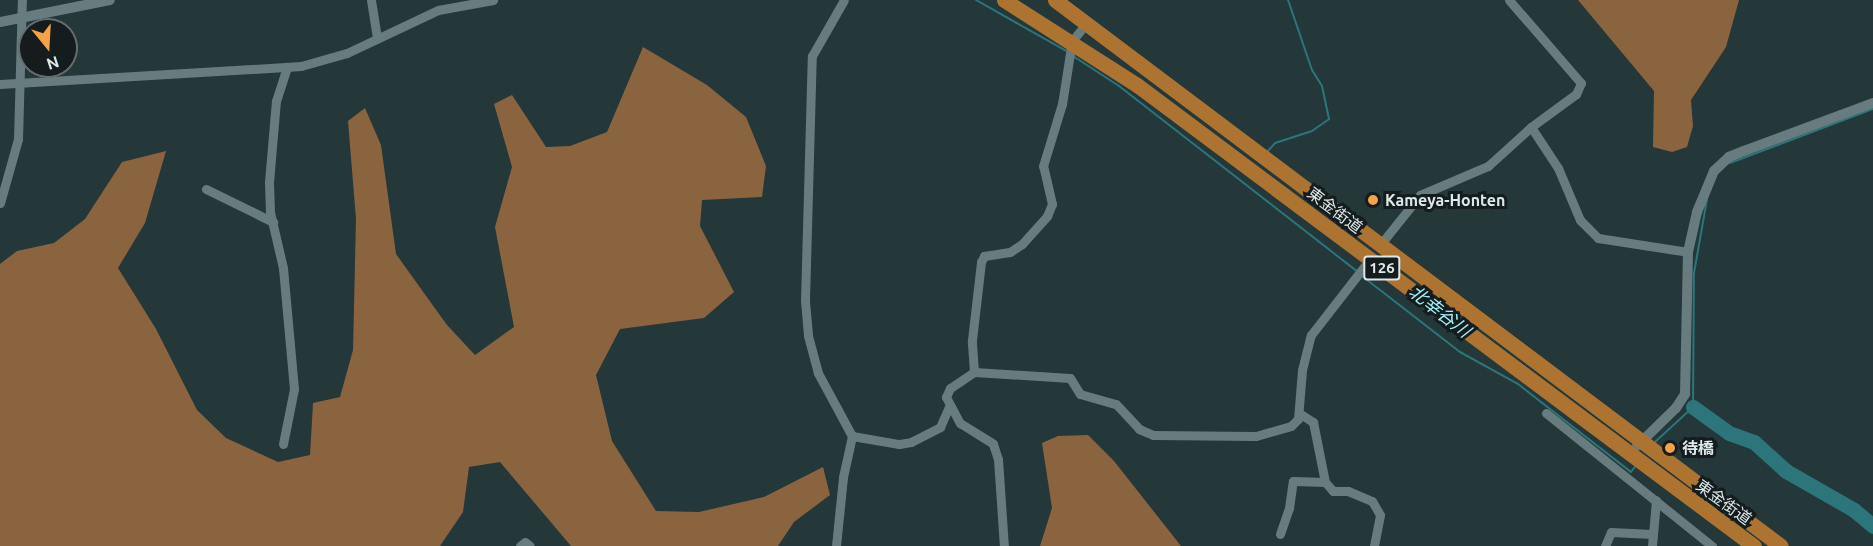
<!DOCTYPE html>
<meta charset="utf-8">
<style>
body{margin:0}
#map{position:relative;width:1873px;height:546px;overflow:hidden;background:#243739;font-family:Ubuntu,"Noto Sans JP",sans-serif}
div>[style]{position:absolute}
.forest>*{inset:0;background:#8a633f}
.stream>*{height:2px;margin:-1px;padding:0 1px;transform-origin:1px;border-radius:1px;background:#2b757b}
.river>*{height:15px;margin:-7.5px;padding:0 7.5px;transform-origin:7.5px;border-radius:7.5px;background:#2b757b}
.minor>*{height:9px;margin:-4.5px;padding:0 4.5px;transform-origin:4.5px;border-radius:4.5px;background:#677c7e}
.tertiary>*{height:10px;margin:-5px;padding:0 5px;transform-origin:5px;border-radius:5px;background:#677c7e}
.trunk>*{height:15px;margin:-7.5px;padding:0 7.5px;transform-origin:7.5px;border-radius:7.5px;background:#ac7430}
.dots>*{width:16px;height:16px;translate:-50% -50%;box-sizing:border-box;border:3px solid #141c1d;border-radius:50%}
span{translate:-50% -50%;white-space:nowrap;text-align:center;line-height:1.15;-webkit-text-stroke:6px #141c1d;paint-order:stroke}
.shield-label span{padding:2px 4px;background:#141c1d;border:2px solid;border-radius:4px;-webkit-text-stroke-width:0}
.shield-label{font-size:15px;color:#dce8e9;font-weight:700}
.poi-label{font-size:16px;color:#dce8e9;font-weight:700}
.left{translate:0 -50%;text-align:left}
.street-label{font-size:16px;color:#dce8e9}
.water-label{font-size:18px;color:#9ff2fb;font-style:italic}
.north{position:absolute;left:18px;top:18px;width:60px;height:60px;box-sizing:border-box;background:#141c1d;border:2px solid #646e6f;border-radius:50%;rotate:162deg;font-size:16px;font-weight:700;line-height:24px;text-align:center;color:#dce8e9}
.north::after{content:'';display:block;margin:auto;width:21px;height:27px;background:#f7a149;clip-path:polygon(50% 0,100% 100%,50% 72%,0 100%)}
</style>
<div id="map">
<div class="forest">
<i style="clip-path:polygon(1578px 0,1739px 0,1726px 47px,1691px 100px,1693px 126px,1687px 147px,1672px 152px,1653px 147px,1654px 91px)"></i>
<i style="clip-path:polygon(643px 47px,707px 85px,746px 117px,766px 166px,762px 197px,702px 200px,700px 226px,734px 292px,704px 318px,620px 329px,596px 375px,612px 441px,656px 511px,699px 512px,764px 497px,823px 467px,830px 495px,794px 522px,778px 546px,571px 546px,500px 462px,469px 467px,463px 512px,440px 546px,0 546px,0 264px,17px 251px,54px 243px,85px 219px,122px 162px,166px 151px,145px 223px,118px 268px,156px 329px,197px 410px,226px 438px,278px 462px,310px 455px,313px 403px,340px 397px,353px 350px,356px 219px,348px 121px,365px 108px,381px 145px,396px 254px,447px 325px,475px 355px,514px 327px,495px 227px,512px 167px,494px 104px,512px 95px,546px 147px,570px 146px,607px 132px)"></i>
<i style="clip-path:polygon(1088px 435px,1114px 461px,1181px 546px,1040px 546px,1052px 508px,1042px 443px,1058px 436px)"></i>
</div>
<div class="stream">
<i style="left:976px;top:0;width:103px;rotate:29.5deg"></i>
<i style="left:1073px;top:56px;width:55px;rotate:33.1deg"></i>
<i style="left:1119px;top:86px;width:303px;rotate:37.9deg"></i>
<i style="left:1267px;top:152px;width:12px;rotate:-48deg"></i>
<i style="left:1275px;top:143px;width:39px;rotate:-18deg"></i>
<i style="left:1312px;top:131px;width:21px;rotate:-35deg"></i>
<i style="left:1329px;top:119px;width:34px;rotate:-102deg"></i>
<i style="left:1322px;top:86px;width:19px;rotate:-122deg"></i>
<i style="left:1312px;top:70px;width:74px;rotate:-108.9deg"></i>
<i style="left:1730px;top:163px;width:153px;rotate:-20.7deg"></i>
<i style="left:1362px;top:276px;width:124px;rotate:37.8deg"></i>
<i style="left:1460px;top:352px;width:66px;rotate:28.9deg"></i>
<i style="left:1518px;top:384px;width:143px;rotate:37.9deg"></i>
<i style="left:1631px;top:472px;width:9px;rotate:-54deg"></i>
<i style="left:1655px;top:442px;width:52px;rotate:-42.6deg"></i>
<i style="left:1693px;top:407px;width:134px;rotate:-89.6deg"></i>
<i style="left:1694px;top:273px;width:75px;rotate:-80deg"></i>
</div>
<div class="river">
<i style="left:1693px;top:407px;width:44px;rotate:35.8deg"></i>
<i style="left:1729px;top:433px;width:27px;rotate:20deg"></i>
<i style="left:1754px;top:442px;width:43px;rotate:42.2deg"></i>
<i style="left:1786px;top:471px;width:78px;rotate:29.8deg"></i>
<i style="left:1854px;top:510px;width:25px;rotate:40deg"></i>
</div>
<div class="minor">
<i style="left:371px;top:0;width:39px;rotate:81deg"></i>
<i style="left:1509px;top:0;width:110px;rotate:49.1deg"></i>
<i style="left:1581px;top:83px;width:12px;rotate:114deg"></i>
<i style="left:1576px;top:94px;width:56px;rotate:143.7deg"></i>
<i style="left:1531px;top:127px;width:49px;rotate:56.6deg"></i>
<i style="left:1558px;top:168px;width:56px;rotate:67.1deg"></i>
<i style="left:1580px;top:220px;width:25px;rotate:45deg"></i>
<i style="left:1598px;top:238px;width:91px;rotate:8.8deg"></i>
<i style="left:0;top:84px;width:302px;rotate:-3.4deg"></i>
<i style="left:301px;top:66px;width:48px;rotate:-15.8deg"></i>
<i style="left:347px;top:53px;width:101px;rotate:-25.3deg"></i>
<i style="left:438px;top:10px;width:56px;rotate:-10.3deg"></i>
<i style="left:206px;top:189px;width:75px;rotate:26.2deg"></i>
<i style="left:0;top:203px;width:66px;rotate:-74.3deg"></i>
<i style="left:18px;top:139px;width:139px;rotate:-88.4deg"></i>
<i style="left:1380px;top:245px;width:64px;rotate:-51.3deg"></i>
<i style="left:1420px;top:195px;width:74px;rotate:-23.1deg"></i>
<i style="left:1488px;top:166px;width:58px;rotate:-42.2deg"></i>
<i style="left:974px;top:372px;width:96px;rotate:3.6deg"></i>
<i style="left:1070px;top:378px;width:19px;rotate:58deg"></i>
<i style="left:1080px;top:394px;width:37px;rotate:16deg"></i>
<i style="left:1116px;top:404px;width:34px;rotate:47deg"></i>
<i style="left:1139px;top:429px;width:15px;rotate:23deg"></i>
<i style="left:1153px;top:435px;width:103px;rotate:0.6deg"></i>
<i style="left:1256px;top:436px;width:36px;rotate:-16deg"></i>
<i style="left:1291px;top:426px;width:10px;rotate:-45deg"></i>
<i style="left:1298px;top:419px;width:49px;rotate:-85.3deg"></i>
<i style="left:1302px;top:370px;width:36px;rotate:-76deg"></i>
<i style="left:1311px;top:335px;width:96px;rotate:-52.2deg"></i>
<i style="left:974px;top:372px;width:32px;rotate:-94deg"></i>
<i style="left:972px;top:340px;width:79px;rotate:-83.4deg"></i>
<i style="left:981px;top:262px;width:7px;rotate:-63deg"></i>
<i style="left:984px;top:256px;width:26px;rotate:-9deg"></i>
<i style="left:1010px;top:252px;width:14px;rotate:-34deg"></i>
<i style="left:1022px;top:244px;width:38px;rotate:-48deg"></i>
<i style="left:1047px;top:216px;width:13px;rotate:-67deg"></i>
<i style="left:1052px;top:204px;width:39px;rotate:-103deg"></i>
<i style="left:1043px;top:166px;width:65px;rotate:-73deg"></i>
<i style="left:1062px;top:104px;width:64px;rotate:-81deg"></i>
<i style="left:1072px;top:41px;width:22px;rotate:-51deg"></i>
<i style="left:974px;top:372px;width:29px;rotate:146deg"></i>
<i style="left:950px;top:388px;width:10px;rotate:114deg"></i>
<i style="left:946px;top:397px;width:30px;rotate:62deg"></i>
<i style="left:960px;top:423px;width:39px;rotate:32deg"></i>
<i style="left:993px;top:444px;width:16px;rotate:72deg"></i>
<i style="left:998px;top:459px;width:87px;rotate:86.1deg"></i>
<i style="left:1299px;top:413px;width:17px;rotate:33deg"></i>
<i style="left:1313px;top:422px;width:61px;rotate:78.7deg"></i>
<i style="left:1325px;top:482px;width:12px;rotate:48deg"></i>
<i style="left:1333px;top:491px;width:15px"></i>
<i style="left:1348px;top:491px;width:26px;rotate:23deg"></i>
<i style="left:1372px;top:501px;width:16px;rotate:60deg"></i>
<i style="left:1380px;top:515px;width:32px;rotate:101deg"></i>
<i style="left:1546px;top:413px;width:213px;rotate:38.7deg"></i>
<i style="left:852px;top:436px;width:48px;rotate:9.7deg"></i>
<i style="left:899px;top:444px;width:12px;rotate:-9deg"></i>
<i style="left:911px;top:442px;width:33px;rotate:-27deg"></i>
<i style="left:940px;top:427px;width:22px;rotate:-66deg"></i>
<i style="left:283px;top:444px;width:56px;rotate:-78.7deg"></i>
<i style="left:294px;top:389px;width:121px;rotate:-95.2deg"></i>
<i style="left:283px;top:268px;width:57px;rotate:-103.1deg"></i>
<i style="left:270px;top:212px;width:30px;rotate:-92deg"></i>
<i style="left:269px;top:182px;width:81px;rotate:-85.1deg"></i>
<i style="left:276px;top:101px;width:36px;rotate:-72deg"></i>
<i style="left:1280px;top:534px;width:28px;rotate:-71deg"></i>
<i style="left:1289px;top:508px;width:27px;rotate:-82deg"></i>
<i style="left:1293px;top:481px;width:32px;rotate:2deg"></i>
<i style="left:520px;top:546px;width:6px;rotate:-39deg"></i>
<i style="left:525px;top:542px;width:6px;rotate:39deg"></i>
<i style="left:836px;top:546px;width:69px;rotate:-84.2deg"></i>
<i style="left:843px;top:477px;width:42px;rotate:-77.6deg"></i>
<i style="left:852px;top:436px;width:72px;rotate:-118.4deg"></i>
<i style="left:818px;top:373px;width:39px;rotate:-105deg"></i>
<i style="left:808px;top:335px;width:35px;rotate:-95deg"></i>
<i style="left:805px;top:300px;width:244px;rotate:-88.4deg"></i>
<i style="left:812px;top:56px;width:64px;rotate:-60.3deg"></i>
<i style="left:1605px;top:546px;width:15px;rotate:-67deg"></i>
<i style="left:1611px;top:532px;width:41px;rotate:2.8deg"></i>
<i style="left:1652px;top:546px;width:46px;rotate:-85deg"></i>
</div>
<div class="tertiary">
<i style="left:0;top:22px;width:112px;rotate:-11.3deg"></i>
<i style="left:1637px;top:446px;width:54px;rotate:-44.3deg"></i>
<i style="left:1676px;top:408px;width:17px;rotate:-57deg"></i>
<i style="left:1685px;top:394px;width:142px;rotate:-88.8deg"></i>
<i style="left:1688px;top:252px;width:41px;rotate:-77.3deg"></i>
<i style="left:1697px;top:212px;width:44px;rotate:-67.5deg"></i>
<i style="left:1714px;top:171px;width:21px;rotate:-43deg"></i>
<i style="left:1729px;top:157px;width:16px;rotate:-22deg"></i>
<i style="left:1744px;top:151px;width:138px;rotate:-20.4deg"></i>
</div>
<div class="trunk">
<i style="left:1004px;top:0;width:158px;rotate:32.6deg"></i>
<i style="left:1137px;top:85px;width:770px;rotate:36.77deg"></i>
<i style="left:1055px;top:0;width:908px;rotate:36.95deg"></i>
</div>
<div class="dots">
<i style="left:1373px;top:200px;background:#f7a149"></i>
<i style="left:1670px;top:448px;background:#f7a149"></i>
</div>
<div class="shield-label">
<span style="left:1382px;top:268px">126</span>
</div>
<div class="poi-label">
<span class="left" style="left:1385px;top:200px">Kameya-Honten</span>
<span class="left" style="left:1682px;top:448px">待橋</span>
</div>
<div class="street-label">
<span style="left:1335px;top:210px;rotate:37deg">東金街道</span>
<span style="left:1724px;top:502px;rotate:36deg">東金街道</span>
</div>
<div class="water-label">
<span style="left:1440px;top:311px;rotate:38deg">北幸谷川</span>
</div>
<div class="north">N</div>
</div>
